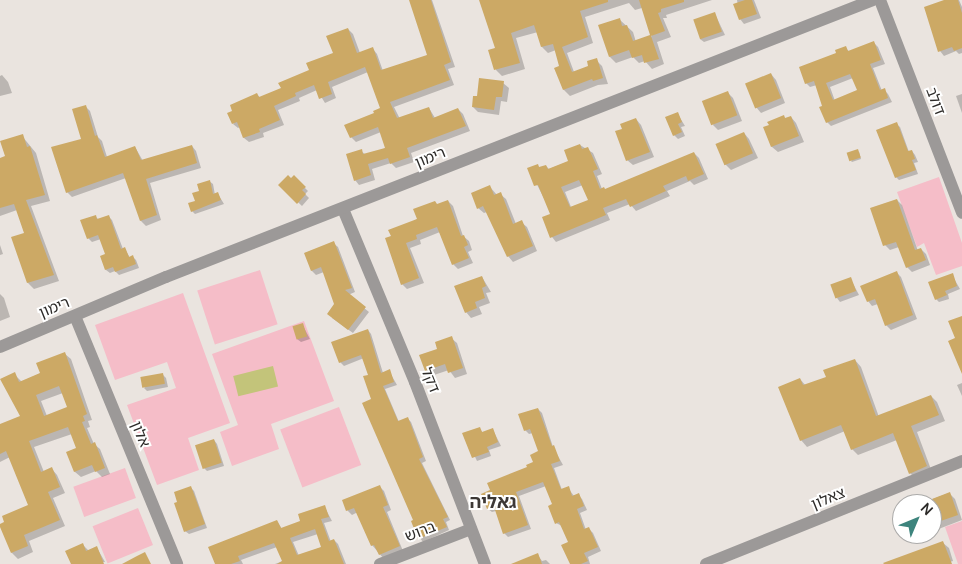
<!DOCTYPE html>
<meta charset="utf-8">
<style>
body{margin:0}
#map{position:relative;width:962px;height:564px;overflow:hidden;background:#eae4df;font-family:Manrope,"Noto Sans Hebrew",sans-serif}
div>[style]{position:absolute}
.green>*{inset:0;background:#f5bdc8;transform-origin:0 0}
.water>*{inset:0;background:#c3c47a;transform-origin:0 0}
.shadow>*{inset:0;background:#0003}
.building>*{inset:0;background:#cca965;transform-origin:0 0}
.minor>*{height:12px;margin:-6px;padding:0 6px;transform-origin:6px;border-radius:6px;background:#9c9998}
span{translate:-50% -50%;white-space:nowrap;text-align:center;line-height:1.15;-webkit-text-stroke:4px #fff;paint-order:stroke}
.street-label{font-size:15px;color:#2d2b29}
.quarter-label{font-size:18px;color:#3d3835;font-weight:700}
.north{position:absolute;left:892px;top:494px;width:50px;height:50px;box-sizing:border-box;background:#fff;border:1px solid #abaaa9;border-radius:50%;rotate:45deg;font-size:14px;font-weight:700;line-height:20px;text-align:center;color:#2d2b29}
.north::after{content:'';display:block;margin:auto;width:18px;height:22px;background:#3d847d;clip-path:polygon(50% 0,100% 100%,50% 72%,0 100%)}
</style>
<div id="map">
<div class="green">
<i style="clip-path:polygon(939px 177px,962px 243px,962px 266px,936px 275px,924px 243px,917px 247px,897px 192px)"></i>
<i style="left:260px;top:270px;width:57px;height:66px;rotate:72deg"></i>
<i style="clip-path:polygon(183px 293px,230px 423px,188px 438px,199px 470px,157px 485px,127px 405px,176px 388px,167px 362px,115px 380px,95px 325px)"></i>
<i style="clip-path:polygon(304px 321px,334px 401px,271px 424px,279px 449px,232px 466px,220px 432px,238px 425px,212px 354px)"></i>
<i style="left:339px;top:407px;width:62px;height:63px;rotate:69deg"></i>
<i style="left:125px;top:468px;width:32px;height:55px;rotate:70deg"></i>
<i style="left:138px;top:508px;width:40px;height:49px;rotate:68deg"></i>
<i style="clip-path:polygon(962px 521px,962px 564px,958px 564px,945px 527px)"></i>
</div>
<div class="water">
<i style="left:273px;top:366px;width:21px;height:41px;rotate:76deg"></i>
</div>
<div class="shadow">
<i style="clip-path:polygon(410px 0,432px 0,455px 67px,448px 69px,454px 85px,394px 107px,400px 119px,429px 108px,435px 118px,458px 109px,463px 114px,470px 131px,411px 153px,414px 162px,396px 168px,391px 163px,372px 169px,375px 180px,359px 185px,355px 180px,361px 151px,366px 155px,386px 148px,381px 132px,356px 142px,351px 137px,382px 109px,368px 72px,332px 87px,336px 98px,325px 103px,317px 90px,299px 98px,300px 101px,278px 110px,284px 125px,263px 133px,264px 137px,249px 142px,244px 138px,240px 127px,238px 128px,233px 124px,257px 95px,261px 98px,282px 89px,334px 54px,348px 29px,353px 34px,360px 53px,373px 49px,377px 54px,383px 71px,429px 55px)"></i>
<i style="clip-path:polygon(481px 0,712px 0,666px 15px,667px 18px,663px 18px,671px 37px,657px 42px,664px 64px,652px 69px,645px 61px,639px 63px,633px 57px,616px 63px,610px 57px,599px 26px,619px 19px,633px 32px,636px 42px,652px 36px,642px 8px,635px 10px,629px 3px,585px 17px,593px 43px,567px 53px,574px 72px,590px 67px,596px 60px,602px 66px,608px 84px,598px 85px,570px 96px,564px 90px,556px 68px,561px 66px,556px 50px,548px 53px,542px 47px,538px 32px,516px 38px,525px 69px,502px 76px,496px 70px,490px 50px,497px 48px)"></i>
<i style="clip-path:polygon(737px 0,754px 0,761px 18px,744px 24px,740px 19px)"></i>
<i style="clip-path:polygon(948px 0,959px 0,962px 7px,962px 53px,959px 54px,956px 51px,944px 56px,940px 51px)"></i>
<i style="clip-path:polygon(715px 14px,725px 35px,704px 42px,700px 39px)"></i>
<i style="clip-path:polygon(evenodd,874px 43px,878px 47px,885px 64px,873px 68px,882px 91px,884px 90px,888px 94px,892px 102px,831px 126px,827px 122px,817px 85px,810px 87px,806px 83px,845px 48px,850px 52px,874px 43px,853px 78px,859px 91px,835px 101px,830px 87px,853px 78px)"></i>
<i style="clip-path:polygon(771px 74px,776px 80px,785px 103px,761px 113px,756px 107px)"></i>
<i style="clip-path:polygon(2px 75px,8px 82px,12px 93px,0 96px,0 76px)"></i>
<i style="clip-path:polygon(503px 83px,509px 88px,507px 102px,501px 101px,499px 115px,478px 112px,473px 107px,478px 98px)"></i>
<i style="clip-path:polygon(727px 92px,733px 98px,742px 121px,718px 130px,713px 125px)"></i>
<i style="clip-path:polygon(962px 94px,962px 113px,956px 96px)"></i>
<i style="clip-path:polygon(86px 107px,90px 111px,98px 137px,102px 141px,107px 157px,135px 147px,143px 161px,192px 146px,196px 151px,201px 168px,150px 183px,161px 220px,146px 226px,141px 221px,126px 178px,72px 197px,67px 192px,82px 140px)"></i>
<i style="clip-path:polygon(677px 113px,685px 126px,681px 127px,685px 136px,678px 139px,674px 135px)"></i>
<i style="clip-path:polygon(784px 117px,786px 119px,791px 117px,796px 123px,804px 142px,778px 152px,772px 147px,765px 128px)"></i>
<i style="clip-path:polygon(636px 119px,641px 125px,654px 157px,633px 165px,627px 160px,623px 129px)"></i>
<i style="clip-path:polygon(896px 124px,900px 127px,909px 152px,912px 151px,915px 155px,918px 162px,914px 163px,918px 174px,899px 180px,896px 177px)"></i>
<i style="clip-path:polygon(744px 133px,749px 139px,758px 158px,731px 170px,725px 164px,717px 145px)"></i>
<i style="clip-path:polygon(22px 136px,36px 153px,50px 201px,31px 206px,59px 281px,34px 289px,28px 283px,13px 238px,25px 234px,17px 210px,0 216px,0 159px,6px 157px)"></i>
<i style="clip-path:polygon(evenodd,580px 145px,593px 153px,602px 174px,597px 176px,602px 189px,605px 190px,694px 153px,699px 158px,708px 179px,694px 185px,690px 181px,667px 191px,670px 196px,636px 211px,630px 204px,607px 213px,610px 220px,556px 242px,552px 237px,543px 218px,552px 214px,529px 169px,538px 166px,540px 168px,546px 166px,549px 169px,570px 161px,580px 145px,583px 185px,589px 201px,571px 207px,565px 192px,583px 185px)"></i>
<i style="clip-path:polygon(859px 152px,861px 159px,852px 162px,851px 161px)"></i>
<i style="clip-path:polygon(294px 177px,308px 191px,305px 194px,309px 198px,302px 206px,280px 185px)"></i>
<i style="clip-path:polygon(209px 181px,213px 184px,215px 195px,218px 194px,224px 204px,195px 214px,192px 211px,201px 191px)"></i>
<i style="clip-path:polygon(490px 187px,497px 195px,500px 194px,506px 199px,516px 224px,521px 222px,527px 227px,537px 251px,513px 262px,508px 256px,487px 212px,484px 213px,478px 208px)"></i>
<i style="clip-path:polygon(897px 200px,902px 205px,918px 251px,921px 249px,926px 254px,930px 265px,912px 272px,907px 267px,899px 247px,890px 250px,885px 245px)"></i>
<i style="clip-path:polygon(448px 201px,453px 206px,463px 236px,469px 241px,472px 250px,468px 252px,473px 263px,458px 269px,453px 264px,440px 232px,420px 240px,421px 244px,410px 248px,424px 283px,407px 289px,402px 284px,387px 239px,438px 205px)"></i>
<i style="clip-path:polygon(95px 216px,99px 220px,109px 217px,112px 220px,123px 249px,125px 249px,130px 258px,133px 257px,136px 260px,139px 268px,119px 275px,115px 271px,110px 273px,106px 270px,102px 257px,107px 255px,101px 239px,92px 242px,88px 238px)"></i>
<i style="clip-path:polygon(333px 243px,338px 247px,355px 292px,348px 295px,369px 312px,353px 333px,332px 318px,335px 304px,324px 272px,316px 275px,312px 271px,305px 253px)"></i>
<i style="clip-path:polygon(0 245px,3px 254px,0 255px)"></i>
<i style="clip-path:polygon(897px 273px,901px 277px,917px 319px,891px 330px,886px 325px,878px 304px,872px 306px,868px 301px)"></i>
<i style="clip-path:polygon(952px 275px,960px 289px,948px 294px,949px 299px,939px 302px,936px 299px)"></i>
<i style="clip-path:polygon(482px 277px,491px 292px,486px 293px,490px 303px,479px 307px,482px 314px,471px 318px,466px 312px)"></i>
<i style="clip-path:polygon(850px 278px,859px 295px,840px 302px,837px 298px)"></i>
<i style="clip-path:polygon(0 294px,4px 298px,10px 317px,0 321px)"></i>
<i style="clip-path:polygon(302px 324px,310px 339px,301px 342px,297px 339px)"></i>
<i style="clip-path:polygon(368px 330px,371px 334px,383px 373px,389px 371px,397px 385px,385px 389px,399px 422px,407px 418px,411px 422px,426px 461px,422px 463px,450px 520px,446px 522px,449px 530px,423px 542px,420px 538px,372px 400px,370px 375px,364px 358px,344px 366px,340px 362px)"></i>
<i style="clip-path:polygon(451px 338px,457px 343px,467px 374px,455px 378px,449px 370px,431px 376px,426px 371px,439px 350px)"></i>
<i style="clip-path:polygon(evenodd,65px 354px,71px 359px,92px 420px,88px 421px,90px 427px,87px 428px,94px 444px,100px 449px,110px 474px,102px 477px,96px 471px,81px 477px,75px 472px,68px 453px,78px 449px,72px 434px,34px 447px,44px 472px,52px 469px,57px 475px,65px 493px,53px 498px,65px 526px,29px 541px,33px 552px,18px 559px,12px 553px,1px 525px,30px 506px,10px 457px,0 462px,0 434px,22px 417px,14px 374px,22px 382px,41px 373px,65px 354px,63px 393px,69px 408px,47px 416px,41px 401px,63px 393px)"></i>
<i style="clip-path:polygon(855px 360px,861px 367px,879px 417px,931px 396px,937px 402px,945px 421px,917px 432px,932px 472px,916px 479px,910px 473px,897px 440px,858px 455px,852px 449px,845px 431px,807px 447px,801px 440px,800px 379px,806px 386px,827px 378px)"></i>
<i style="clip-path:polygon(162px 374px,166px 378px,168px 387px,147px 391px,144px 388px)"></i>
<i style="clip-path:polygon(962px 383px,962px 396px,957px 385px)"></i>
<i style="clip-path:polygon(538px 409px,542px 413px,553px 447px,563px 465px,554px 468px,562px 490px,568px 488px,574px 496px,578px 495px,582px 499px,587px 510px,580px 513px,586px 530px,589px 529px,593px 533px,601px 551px,588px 557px,590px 564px,571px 564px,569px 542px,562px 526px,556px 523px,553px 505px,546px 486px,519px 496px,531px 529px,508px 537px,504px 533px,496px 511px,492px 512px,488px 509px,534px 463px,540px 452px,533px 433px,529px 434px,525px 430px)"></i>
<i style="clip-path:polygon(479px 428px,483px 433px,493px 430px,501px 446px,489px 450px,491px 456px,477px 461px,464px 434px)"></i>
<i style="clip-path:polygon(214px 440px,217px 444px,224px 466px,207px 471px,204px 468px)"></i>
<i style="clip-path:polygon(379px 486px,384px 491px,391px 510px,387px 512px,403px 551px,384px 559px,372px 545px,358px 512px,352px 515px,347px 510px)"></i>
<i style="clip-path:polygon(191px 488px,194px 491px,207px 528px,189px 534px,185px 531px)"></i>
<i style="clip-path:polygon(949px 493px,955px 499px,962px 520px,936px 530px,932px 526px,932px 504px,922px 503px)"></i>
<i style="clip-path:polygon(evenodd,324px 506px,332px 521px,324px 523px,331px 542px,334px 540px,338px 544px,346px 564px,275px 564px,283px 561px,277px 547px,241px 560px,243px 564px,216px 564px,277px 521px,282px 529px,302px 521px,324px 506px,318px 534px,322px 547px,299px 556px,293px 542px,318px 534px)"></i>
<i style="clip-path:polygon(943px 543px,949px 548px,953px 561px,944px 564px,898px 564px)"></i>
<i style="clip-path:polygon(83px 545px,89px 551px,97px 548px,105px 562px,72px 564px)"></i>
<i style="clip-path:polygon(537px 554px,542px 561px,546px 560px,550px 564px,521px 564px)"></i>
</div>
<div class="building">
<i style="clip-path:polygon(409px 0,431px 0,451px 62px,444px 65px,450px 80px,390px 102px,397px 118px,429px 107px,433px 118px,458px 108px,466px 126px,407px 148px,410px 157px,390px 164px,388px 158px,368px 164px,371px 175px,354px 181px,346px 154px,362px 149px,363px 154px,385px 148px,378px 127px,350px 138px,344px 125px,374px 113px,373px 111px,380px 108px,365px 67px,328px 82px,332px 94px,319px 99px,314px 85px,295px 93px,296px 96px,274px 106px,280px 120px,259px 129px,260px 132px,243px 138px,237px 122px,232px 124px,227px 113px,232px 111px,230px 105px,257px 93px,259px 97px,281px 88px,278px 83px,309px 70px,306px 63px,333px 53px,326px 36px,348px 28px,357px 53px,373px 47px,381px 70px,427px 55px)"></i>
<i style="clip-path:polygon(479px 0,608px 0,608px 2px,580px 11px,588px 37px,562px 47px,572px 72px,588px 66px,587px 61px,597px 58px,603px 78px,593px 81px,592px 79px,563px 90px,554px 68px,559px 66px,553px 44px,541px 47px,534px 25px,511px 33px,520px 63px,494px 70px,488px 50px,495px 48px)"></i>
<i style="clip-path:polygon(639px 0,684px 0,684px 2px,661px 9px,661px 12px,658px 13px,665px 31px,651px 36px,659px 59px,644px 63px,642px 55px,632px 58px,629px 50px,609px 57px,598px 25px,620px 18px,622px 26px,627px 25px,633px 41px,650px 35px)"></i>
<i style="clip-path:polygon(745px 0,752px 0,757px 14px,739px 20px,733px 4px)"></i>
<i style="clip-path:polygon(944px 0,958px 0,962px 13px,962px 48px,954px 51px,952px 47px,938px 52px,924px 7px)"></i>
<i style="left:715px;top:12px;width:21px;height:23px;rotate:71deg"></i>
<i style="clip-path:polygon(evenodd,874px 41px,881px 60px,870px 64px,880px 90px,885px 88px,888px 98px,826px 123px,819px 107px,822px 106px,814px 81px,805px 84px,799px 67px,836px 53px,835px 50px,846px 46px,848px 51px,874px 41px,850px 74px,857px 90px,833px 100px,826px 83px,850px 74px)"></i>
<i style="left:771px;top:73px;width:27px;height:28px;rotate:68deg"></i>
<i style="clip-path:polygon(479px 78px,504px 81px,502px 97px,496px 97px,494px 110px,472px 107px,473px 96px,477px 96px)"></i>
<i style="left:728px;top:91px;width:26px;height:28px;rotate:69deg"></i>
<i style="clip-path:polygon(86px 105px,95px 136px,97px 135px,105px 157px,135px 146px,141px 160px,192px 145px,197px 163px,146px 179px,157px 215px,140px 221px,123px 173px,66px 193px,51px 147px,81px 139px,72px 109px)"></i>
<i style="clip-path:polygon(678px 112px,682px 122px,678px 124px,682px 132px,673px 136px,665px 117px)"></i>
<i style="clip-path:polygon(784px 115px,785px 118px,791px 116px,799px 136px,771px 147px,763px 127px,769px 125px,767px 122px)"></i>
<i style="clip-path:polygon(636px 118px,650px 152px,626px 161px,615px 131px,622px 129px,620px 124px)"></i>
<i style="clip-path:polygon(897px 122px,908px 151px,912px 150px,915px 159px,912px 160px,916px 170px,895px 178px,876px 130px)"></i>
<i style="left:744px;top:132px;width:23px;height:31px;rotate:67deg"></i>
<i style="clip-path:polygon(23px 134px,27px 147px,30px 146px,45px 195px,26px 200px,54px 275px,27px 283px,11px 237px,24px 233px,14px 204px,0 208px,0 158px,5px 156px,0 141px)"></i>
<i style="clip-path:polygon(evenodd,580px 144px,582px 149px,588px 147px,598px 169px,593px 171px,600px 189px,604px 187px,605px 189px,694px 152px,704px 174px,688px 181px,686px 176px,663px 186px,666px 191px,630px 207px,626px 199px,603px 208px,606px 215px,550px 238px,542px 217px,550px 214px,538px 185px,534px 186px,527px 168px,538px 164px,539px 167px,546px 165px,548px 169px,568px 161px,564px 150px,580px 144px,579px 180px,588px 200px,570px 207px,561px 187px,579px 180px)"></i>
<i style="left:858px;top:149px;width:9px;height:12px;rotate:72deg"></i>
<i style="clip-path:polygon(288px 175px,291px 178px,294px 175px,306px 187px,302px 190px,306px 194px,297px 204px,278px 185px)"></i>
<i style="clip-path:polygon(210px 180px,213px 194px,218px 192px,221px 200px,191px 212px,188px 203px,195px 201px,192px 193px,199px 191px,197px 184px)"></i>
<i style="clip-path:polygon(490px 185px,494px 195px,501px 192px,513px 224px,522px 220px,533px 246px,507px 257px,483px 206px,477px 209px,471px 193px)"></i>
<i style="clip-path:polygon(897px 199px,915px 250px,921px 248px,926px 260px,906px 268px,896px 242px,883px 246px,870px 208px)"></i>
<i style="clip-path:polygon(448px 200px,461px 236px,464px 235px,468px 245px,464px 247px,469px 258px,452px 265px,437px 227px,416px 235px,417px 239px,406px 243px,419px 278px,401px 285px,385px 238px,391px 236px,388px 230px,417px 219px,413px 209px,435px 201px,437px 204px)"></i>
<i style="clip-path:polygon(96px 215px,97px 219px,109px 215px,121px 249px,125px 247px,129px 257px,133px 255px,136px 264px,115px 272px,113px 267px,105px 270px,100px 256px,105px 254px,98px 235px,87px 239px,80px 220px)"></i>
<i style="clip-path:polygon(334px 241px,352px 288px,345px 290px,366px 307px,348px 330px,327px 314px,334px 304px,321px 267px,311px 271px,304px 253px)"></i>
<i style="clip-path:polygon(897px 271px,913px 315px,885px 326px,875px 299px,867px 302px,860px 286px)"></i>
<i style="clip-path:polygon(953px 273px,957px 286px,945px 291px,947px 295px,935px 300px,928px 282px)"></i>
<i style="clip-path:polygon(482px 276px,486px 286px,482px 288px,485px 298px,475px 302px,477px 308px,465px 313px,454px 286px)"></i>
<i style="left:851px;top:277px;width:15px;height:22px;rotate:70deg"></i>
<i style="clip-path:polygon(962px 316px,962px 374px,948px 341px,955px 338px,948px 321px)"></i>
<i style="left:303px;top:323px;width:14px;height:11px;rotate:73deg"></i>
<i style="clip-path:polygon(368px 329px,381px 373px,390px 369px,394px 382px,383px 386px,398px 421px,408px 417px,423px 457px,419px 459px,448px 517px,443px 519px,447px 527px,418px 539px,411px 521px,413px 520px,362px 403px,371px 399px,363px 376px,368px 375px,361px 355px,339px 363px,331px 342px)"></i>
<i style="clip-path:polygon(452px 336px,463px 368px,448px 373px,445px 364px,425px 371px,419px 355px,437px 349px,435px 342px)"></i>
<i style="clip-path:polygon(evenodd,65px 352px,87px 414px,83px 416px,85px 421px,82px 422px,91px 444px,95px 442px,105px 468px,95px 472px,92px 465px,74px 472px,66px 452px,76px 448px,68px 427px,29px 441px,41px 472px,52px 467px,60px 487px,48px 492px,60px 520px,24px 535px,28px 546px,11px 553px,0 527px,0 524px,4px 522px,2px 516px,28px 505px,6px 451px,0 454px,0 424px,20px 416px,0 379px,15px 372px,19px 382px,40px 373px,36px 363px,65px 352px,59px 386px,67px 407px,44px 416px,36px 395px,59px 386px)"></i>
<i style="clip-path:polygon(855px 359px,876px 416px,931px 395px,939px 415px,911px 426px,927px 466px,909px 474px,893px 433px,851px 450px,841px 425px,800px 441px,778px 387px,800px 378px,803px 385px,826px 377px,823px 370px)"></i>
<i style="left:163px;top:373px;width:11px;height:23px;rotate:80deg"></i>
<i style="clip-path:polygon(538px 408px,552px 446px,554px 445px,560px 461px,551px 464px,561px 489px,569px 486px,572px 496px,579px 493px,584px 506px,577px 509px,584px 529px,589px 527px,598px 547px,584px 553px,588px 561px,581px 564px,570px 564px,561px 545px,568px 542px,559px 522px,555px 524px,548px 506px,552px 504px,543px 482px,516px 492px,528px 525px,503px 534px,494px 507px,487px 509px,481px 494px,490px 490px,487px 483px,527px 467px,526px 465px,533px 462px,530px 455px,538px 451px,530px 429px,524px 431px,518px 414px)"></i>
<i style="clip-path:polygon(480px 427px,482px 432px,493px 428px,498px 442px,487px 447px,489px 452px,472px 458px,462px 433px)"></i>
<i style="left:214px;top:439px;width:25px;height:20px;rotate:72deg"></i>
<i style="clip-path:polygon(380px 485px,388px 505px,383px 507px,400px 546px,379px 555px,374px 545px,371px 546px,354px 508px,346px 511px,342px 500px)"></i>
<i style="clip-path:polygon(191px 486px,205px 524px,184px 532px,174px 503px,177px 502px,174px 492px)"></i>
<i style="clip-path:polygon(950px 492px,958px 515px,932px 524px,932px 499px)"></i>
<i style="clip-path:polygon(evenodd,325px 505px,329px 517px,321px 519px,329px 541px,334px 539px,344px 564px,277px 564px,282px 561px,274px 543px,238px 556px,240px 561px,231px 564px,215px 564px,208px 547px,277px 520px,281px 528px,300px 521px,298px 514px,325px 505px,315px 529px,321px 547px,297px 555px,290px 538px,315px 529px)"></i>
<i style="clip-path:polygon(943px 541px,952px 564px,884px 564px,883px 563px)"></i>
<i style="clip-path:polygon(83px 543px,86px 551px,97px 546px,104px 564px,71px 564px,65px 551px)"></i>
<i style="clip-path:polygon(145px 552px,151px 564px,122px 564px,137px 556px)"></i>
<i style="clip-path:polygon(538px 553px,542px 564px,511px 564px)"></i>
</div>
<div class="minor">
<i style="left:880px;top:0;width:228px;rotate:68.9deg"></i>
<i style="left:343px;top:209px;width:187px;rotate:67.4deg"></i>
<i style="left:415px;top:382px;width:195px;rotate:69deg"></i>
<i style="left:75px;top:316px;width:268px;rotate:67.6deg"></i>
<i style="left:0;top:347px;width:180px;rotate:-22.9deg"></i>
<i style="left:166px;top:277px;width:759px;rotate:-21.4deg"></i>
<i style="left:380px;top:564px;width:97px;rotate:-21deg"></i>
<i style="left:706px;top:564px;width:276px;rotate:-21.9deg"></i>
</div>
<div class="street-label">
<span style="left:936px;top:101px;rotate:69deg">דולב</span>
<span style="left:430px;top:157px;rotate:-22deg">רימון</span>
<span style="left:54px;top:307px;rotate:-22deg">רימון</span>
<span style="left:431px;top:380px;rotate:68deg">דקל</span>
<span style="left:141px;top:434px;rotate:68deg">אלון</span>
<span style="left:828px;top:498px;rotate:-22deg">צאלון</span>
<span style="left:420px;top:531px;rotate:-21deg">ברוש</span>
</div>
<div class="quarter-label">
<span style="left:493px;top:501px">גאליה</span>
</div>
<div class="north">N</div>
</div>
